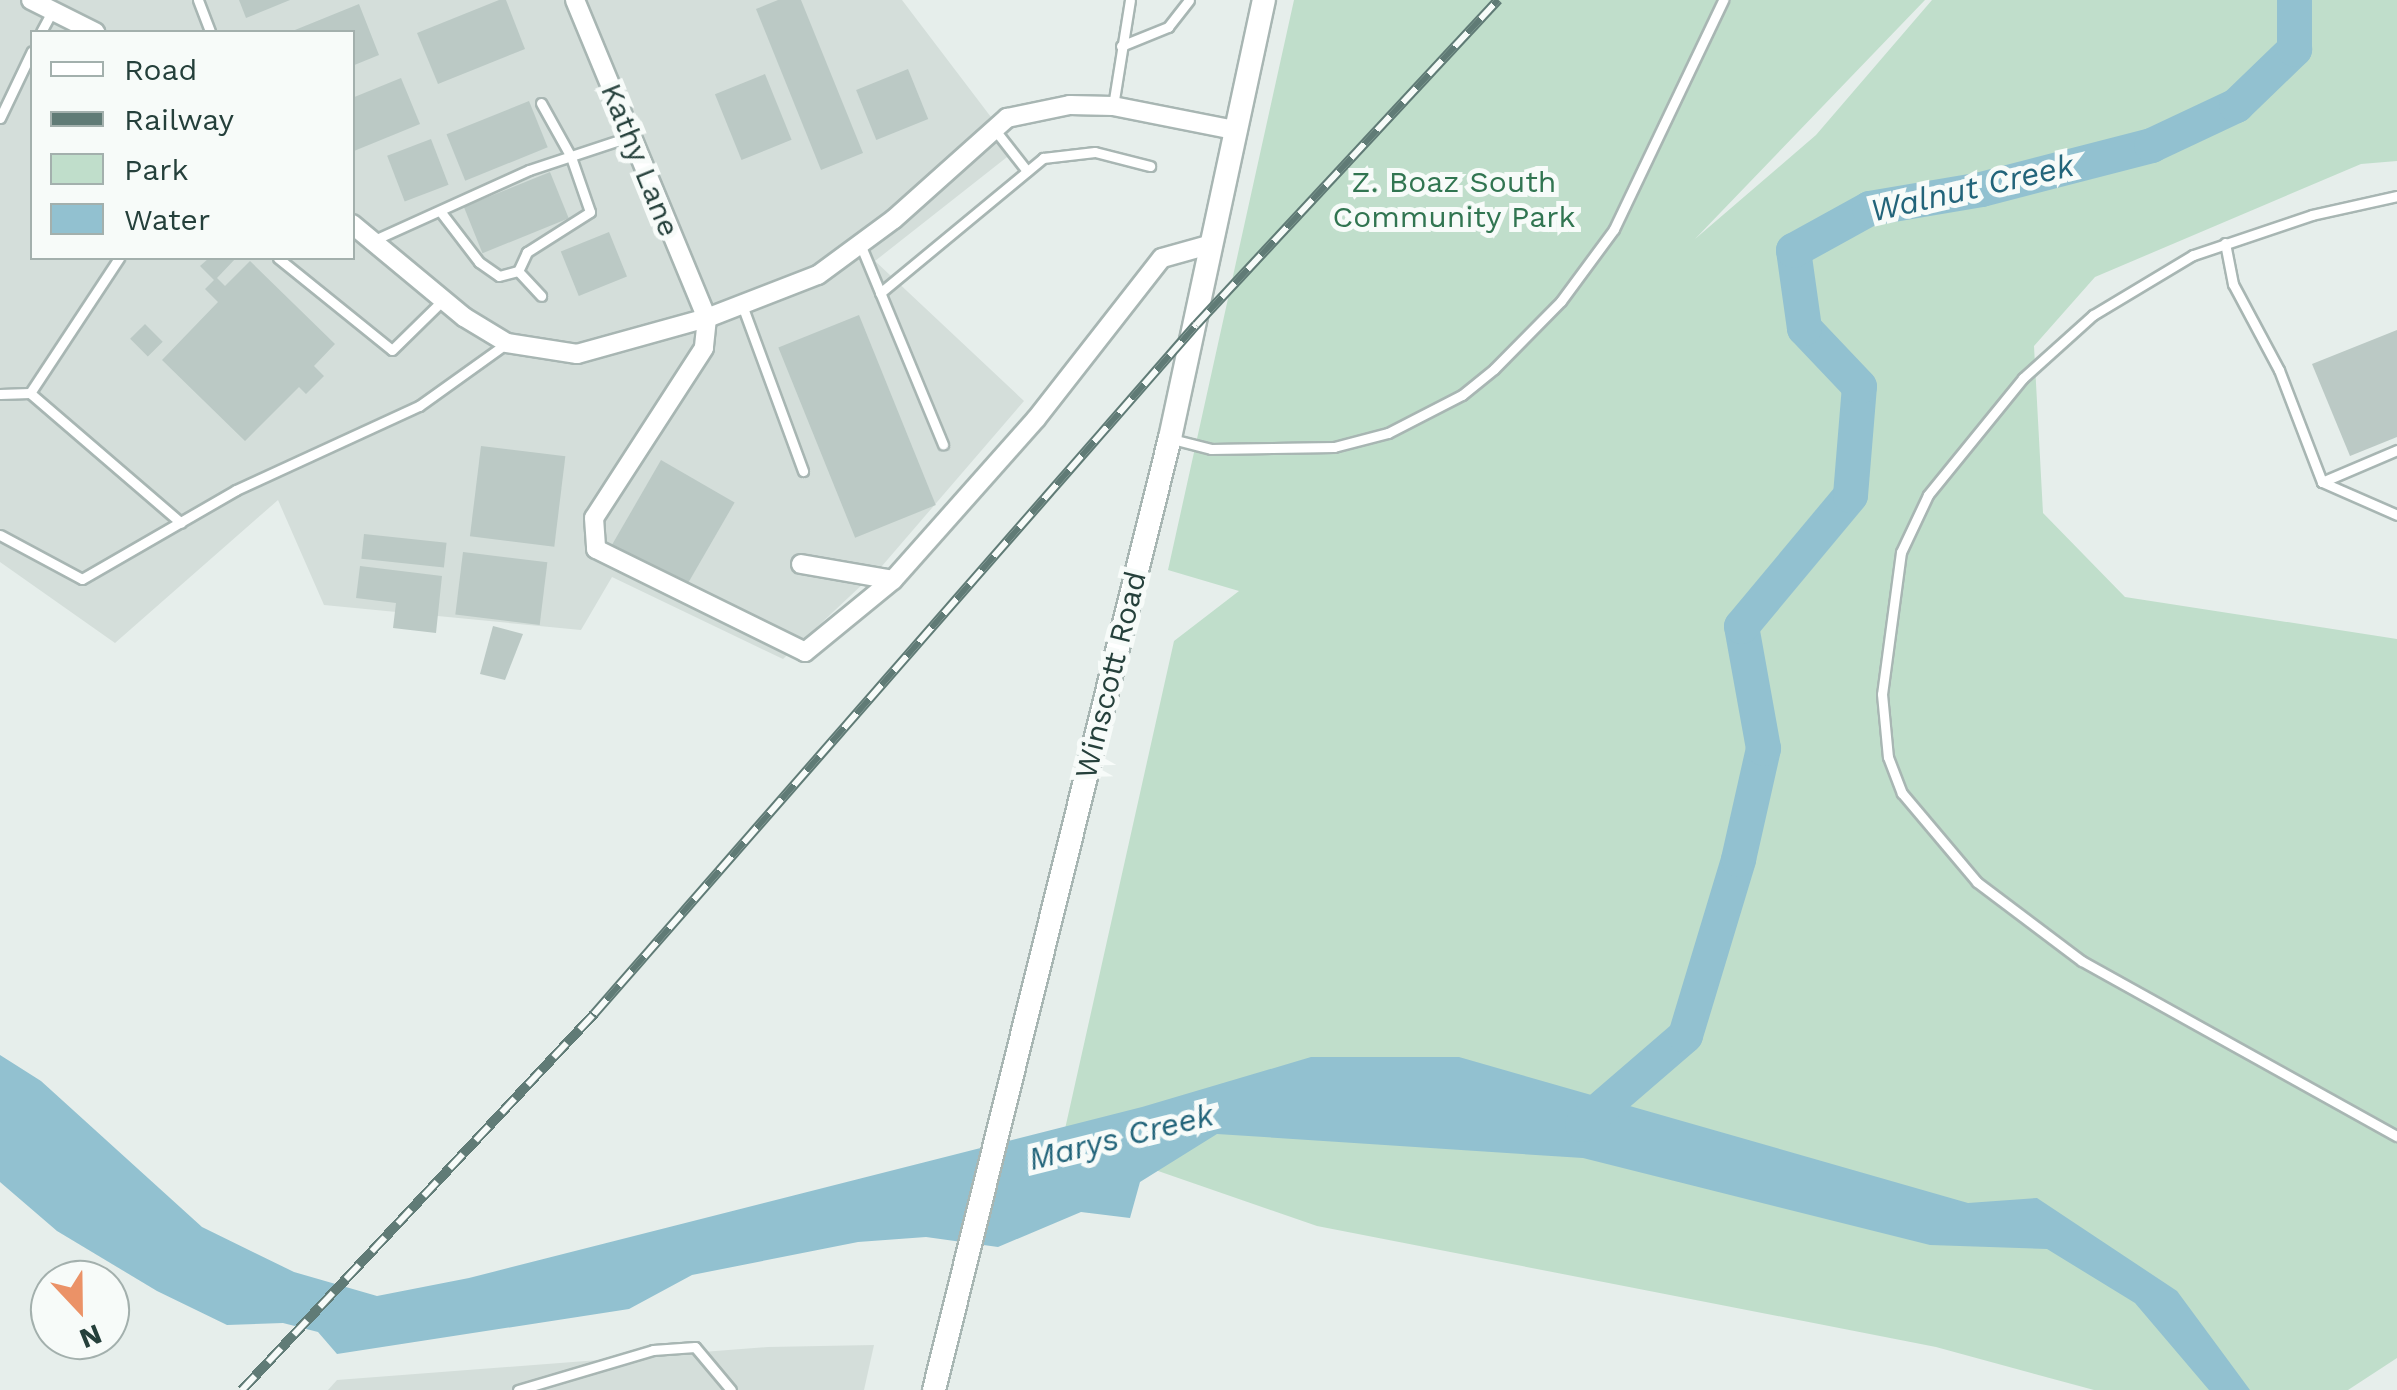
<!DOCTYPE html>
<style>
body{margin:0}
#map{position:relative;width:2397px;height:1390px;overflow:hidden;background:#e6eeeb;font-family:"Work Sans",sans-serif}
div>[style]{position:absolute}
.built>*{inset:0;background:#d4deda}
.green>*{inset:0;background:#c0decb}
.water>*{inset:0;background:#92c1d0}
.river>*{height:35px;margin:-17.5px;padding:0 17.5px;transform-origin:17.5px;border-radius:17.5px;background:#92c1d0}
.building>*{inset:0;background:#bbc9c5;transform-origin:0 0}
.roads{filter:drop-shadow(2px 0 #a8b6b3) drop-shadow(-2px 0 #a8b6b3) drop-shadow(0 2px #a8b6b3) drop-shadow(0 -2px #a8b6b3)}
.service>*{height:9px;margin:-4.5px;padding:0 4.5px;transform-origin:4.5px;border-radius:4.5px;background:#fff}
.minor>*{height:18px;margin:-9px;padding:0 9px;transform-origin:9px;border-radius:9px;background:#fff}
.secondary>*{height:22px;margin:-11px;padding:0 11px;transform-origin:11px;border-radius:11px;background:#fff}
.rail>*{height:10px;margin-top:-5px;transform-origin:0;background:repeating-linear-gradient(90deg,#f7fbf9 0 19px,#607b76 0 38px);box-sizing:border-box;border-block:2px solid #607b76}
span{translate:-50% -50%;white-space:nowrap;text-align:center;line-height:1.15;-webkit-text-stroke:10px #f7fbf9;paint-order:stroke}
.street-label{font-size:30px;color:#25403b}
.park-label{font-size:30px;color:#317551}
.water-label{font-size:32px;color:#22647a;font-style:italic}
.legend{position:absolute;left:30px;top:30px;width:325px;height:230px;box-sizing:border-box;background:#f7fbf9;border:2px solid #a3b0ad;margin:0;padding:12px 18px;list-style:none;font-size:30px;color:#25403b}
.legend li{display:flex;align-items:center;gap:20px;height:50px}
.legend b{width:50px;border:2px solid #a3b0ad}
.north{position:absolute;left:30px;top:1260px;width:100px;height:100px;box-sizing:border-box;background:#f7fbf9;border:2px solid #a3b0ad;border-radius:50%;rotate:158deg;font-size:28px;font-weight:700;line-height:40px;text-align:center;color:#25403b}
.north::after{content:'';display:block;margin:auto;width:35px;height:45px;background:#eb9267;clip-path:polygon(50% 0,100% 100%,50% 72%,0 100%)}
</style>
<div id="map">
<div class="built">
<i style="clip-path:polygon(evenodd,0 0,902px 0,1016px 150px,875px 261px,1024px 401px,882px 566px,783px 659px,612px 577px,581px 630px,324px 605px,278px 500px,115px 643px,0 562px,0 0,32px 32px,352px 32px,352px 258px,32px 258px,32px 32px)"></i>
<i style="clip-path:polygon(874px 1345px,864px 1390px,328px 1390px,337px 1380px,768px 1347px)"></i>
</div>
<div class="green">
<i style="clip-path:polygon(1294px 0,1925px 0,1695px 239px,1816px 135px,1932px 0,2397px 0,2397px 161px,2361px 164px,2095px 277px,2034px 346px,2043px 513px,2125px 597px,2397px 639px,2397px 1358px,2348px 1390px,2094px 1390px,1936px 1347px,1317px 1226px,1063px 1138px,1174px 641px,1239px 591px,1168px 570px)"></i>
</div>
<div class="water">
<i style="clip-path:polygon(0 1055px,41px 1081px,202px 1227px,294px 1272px,377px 1296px,469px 1278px,1142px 1107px,1311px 1057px,1459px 1057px,1968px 1203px,2037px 1198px,2177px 1291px,2250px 1390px,2209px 1390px,2135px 1303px,2047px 1249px,1930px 1245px,1583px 1158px,1217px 1134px,1140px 1182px,1130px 1218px,1081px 1212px,998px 1247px,926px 1237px,858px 1242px,692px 1275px,629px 1309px,337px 1354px,318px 1332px,283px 1323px,227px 1325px,157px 1291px,57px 1231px,0 1182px)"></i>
</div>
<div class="river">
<i style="left:1582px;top:1124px;width:136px;rotate:-40.8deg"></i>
<i style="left:1685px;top:1035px;width:184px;rotate:-73.2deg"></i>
<i style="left:1738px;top:859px;width:114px;rotate:-77.3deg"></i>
<i style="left:1763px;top:748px;width:124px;rotate:-100.2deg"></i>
<i style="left:1741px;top:626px;width:170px;rotate:-50.2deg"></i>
<i style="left:1850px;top:495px;width:109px;rotate:-85.3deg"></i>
<i style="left:1859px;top:386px;width:80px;rotate:-133.5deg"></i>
<i style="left:1804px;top:328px;width:79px;rotate:-98deg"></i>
<i style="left:1793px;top:250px;width:87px;rotate:-28.9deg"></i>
<i style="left:1869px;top:208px;width:114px;rotate:-9.6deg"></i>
<i style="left:1981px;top:189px;width:176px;rotate:-14.5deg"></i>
<i style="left:2151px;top:145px;width:94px;rotate:-25.2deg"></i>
<i style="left:2236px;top:105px;width:81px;rotate:-44deg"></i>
<i style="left:2294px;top:49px;width:49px;rotate:-90deg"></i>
</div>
<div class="building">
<i style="clip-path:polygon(239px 0,290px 0,246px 18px)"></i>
<i style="clip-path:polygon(499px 0,506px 0,525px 49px,438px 84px,417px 33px)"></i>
<i style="clip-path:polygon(778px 0,801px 0,863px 153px,821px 170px,756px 9px)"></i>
<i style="clip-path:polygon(359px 4px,379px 55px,352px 66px,352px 32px,290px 32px)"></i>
<i style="left:908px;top:69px;width:54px;height:56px;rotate:68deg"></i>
<i style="left:765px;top:74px;width:71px;height:54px;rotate:68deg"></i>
<i style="clip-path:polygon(401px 78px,420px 124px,354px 151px,352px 98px)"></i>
<i style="left:529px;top:101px;width:50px;height:89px;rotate:68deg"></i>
<i style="left:431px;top:139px;width:49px;height:47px;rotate:69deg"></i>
<i style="left:550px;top:172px;width:50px;height:93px;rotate:68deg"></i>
<i style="left:609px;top:232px;width:48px;height:52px;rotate:68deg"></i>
<i style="clip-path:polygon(209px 258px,236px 258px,217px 278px,225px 286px,250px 261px,335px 344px,314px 366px,324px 376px,306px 394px,299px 387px,245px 441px,162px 360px,218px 302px,205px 289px,214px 280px,200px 266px)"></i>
<i style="left:859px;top:315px;width:205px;height:87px;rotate:68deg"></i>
<i style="left:145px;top:324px;width:25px;height:21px;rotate:45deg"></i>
<i style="clip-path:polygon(2397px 330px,2397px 437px,2350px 456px,2312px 364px)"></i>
<i style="left:481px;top:446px;width:85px;height:91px;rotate:7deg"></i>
<i style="left:661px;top:460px;width:85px;height:104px;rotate:30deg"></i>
<i style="left:364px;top:534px;width:83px;height:25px;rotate:6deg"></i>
<i style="left:463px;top:552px;width:85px;height:63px;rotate:7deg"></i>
<i style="clip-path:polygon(360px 566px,442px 576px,436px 633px,393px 628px,396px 603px,356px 598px)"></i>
<i style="clip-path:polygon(493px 626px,523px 634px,505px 680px,480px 674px)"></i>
</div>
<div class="roads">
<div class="service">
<i style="left:198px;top:0;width:34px;rotate:69deg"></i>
<i style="left:41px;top:32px;width:24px;rotate:-62deg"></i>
<i style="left:1121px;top:46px;width:51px;rotate:-22deg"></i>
<i style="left:1168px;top:27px;width:34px;rotate:-52deg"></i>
<i style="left:541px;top:103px;width:62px;rotate:60.9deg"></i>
<i style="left:571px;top:157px;width:58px;rotate:70.9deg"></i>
<i style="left:590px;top:212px;width:75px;rotate:147.6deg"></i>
<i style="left:527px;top:252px;width:21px;rotate:115deg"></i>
<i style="left:518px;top:271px;width:34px;rotate:47deg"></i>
<i style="left:1113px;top:106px;width:107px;rotate:-80.9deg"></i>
<i style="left:0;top:118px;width:74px;rotate:-64.5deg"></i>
<i style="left:995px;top:130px;width:52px;rotate:52deg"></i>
<i style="left:2397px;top:196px;width:87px;rotate:167.4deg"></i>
<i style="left:2312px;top:215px;width:126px;rotate:161.4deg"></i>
<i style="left:2193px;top:255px;width:117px;rotate:149deg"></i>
<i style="left:2093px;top:315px;width:94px;rotate:138deg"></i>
<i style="left:2023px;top:378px;width:151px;rotate:129.1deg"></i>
<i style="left:1928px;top:495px;width:63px;rotate:115.3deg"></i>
<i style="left:1901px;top:552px;width:143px;rotate:97.6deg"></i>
<i style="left:1882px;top:694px;width:63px;rotate:84.6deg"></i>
<i style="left:1888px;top:757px;width:39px;rotate:69deg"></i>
<i style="left:1902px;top:793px;width:116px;rotate:49.9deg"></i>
<i style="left:1977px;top:882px;width:131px;rotate:37deg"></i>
<i style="left:2082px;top:961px;width:360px;rotate:29.1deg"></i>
<i style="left:440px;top:211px;width:64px;rotate:52.6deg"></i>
<i style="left:479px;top:262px;width:24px;rotate:35deg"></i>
<i style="left:499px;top:276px;width:20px;rotate:-15deg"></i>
<i style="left:372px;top:241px;width:172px;rotate:-24.3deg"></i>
<i style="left:529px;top:170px;width:105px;rotate:-18.3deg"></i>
<i style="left:2225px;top:243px;width:42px;rotate:79deg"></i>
<i style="left:2233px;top:284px;width:98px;rotate:61.9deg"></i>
<i style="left:2279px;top:370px;width:120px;rotate:69deg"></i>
<i style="left:2322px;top:482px;width:82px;rotate:23.7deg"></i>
<i style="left:860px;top:244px;width:217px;rotate:67.5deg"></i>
<i style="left:278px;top:258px;width:146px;rotate:38.9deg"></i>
<i style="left:392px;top:350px;width:71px;rotate:-44.4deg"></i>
<i style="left:880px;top:293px;width:212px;rotate:-39.6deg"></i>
<i style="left:1043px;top:158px;width:52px;rotate:-6.6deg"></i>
<i style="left:1095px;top:152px;width:57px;rotate:14.3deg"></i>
<i style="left:742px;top:305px;width:177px;rotate:69.8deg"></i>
<i style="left:30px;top:393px;width:199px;rotate:40.7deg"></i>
<i style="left:0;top:394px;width:30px;rotate:-2deg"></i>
<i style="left:30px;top:393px;width:162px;rotate:-56.6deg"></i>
<i style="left:1172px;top:439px;width:40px;rotate:14.4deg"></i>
<i style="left:1211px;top:449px;width:123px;rotate:-0.9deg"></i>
<i style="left:1334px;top:447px;width:56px;rotate:-14.5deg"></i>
<i style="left:1388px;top:433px;width:83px;rotate:-27.2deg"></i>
<i style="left:1462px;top:395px;width:41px;rotate:-39.1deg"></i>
<i style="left:1494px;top:369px;width:95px;rotate:-45.4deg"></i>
<i style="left:1561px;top:301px;width:89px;rotate:-53.6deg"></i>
<i style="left:1614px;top:229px;width:254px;rotate:-64.5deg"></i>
<i style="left:2322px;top:482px;width:82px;rotate:-23.1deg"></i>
<i style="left:0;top:535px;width:93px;rotate:28.2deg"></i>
<i style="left:82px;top:579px;width:178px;rotate:-30deg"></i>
<i style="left:236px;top:490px;width:201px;rotate:-24.7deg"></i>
<i style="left:419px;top:406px;width:108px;rotate:-35.6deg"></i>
<i style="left:518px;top:1390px;width:141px;rotate:-16.5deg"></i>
<i style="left:653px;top:1350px;width:42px;rotate:-4.1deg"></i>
<i style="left:695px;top:1347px;width:56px;rotate:50.1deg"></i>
</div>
<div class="minor">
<i style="left:31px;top:0;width:72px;rotate:26.6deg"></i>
<i style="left:575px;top:0;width:344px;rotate:67.5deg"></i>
<i style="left:707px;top:318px;width:30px;rotate:96deg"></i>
<i style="left:704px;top:348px;width:202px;rotate:122.9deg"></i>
<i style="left:594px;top:518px;width:31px;rotate:86deg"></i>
<i style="left:596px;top:549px;width:233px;rotate:26.2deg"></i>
<i style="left:805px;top:652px;width:114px;rotate:-39.3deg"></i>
<i style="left:352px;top:224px;width:146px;rotate:39.7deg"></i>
<i style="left:464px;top:317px;width:50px;rotate:31.2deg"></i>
<i style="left:507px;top:343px;width:71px;rotate:8.9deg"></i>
<i style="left:577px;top:354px;width:135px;rotate:-15.5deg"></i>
<i style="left:707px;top:318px;width:119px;rotate:-21.2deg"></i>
<i style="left:818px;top:275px;width:94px;rotate:-36.4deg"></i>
<i style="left:894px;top:219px;width:152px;rotate:-41.8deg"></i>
<i style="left:1007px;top:118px;width:64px;rotate:-11.7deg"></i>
<i style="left:1070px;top:105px;width:43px;rotate:1.3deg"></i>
<i style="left:1113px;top:106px;width:123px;rotate:11.2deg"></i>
<i style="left:801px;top:564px;width:93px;rotate:9.9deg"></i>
<i style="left:893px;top:580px;width:215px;rotate:-48.4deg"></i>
<i style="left:1036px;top:419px;width:204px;rotate:-52deg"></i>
<i style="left:1162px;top:258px;width:52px;rotate:-15.6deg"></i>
</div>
<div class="secondary">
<i style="left:934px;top:1390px;width:981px;rotate:-76.08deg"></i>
<i style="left:1170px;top:438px;width:448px;rotate:-77.9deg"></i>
</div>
</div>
<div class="rail">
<i style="left:242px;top:1390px;width:515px;rotate:-46.89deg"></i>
<i style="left:594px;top:1014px;width:915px;rotate:-48.86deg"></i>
<i style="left:1196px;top:325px;width:444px;rotate:-47.1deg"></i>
</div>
<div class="street-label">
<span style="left:640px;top:160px;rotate:68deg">Kathy Lane</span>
<span style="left:1111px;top:675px;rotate:-76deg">Winscott Road</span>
</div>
<div class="park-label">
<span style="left:1454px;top:199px">Z. Boaz South<br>Community Park</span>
</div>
<div class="water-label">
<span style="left:1972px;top:188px;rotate:-13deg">Walnut Creek</span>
<span style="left:1121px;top:1137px;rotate:-14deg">Marys Creek</span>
</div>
<ul class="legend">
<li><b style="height:12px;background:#fff"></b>Road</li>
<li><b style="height:12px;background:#607b76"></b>Railway</li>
<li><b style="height:28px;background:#c0decb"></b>Park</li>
<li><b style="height:28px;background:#92c1d0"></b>Water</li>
</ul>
<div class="north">N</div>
</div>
